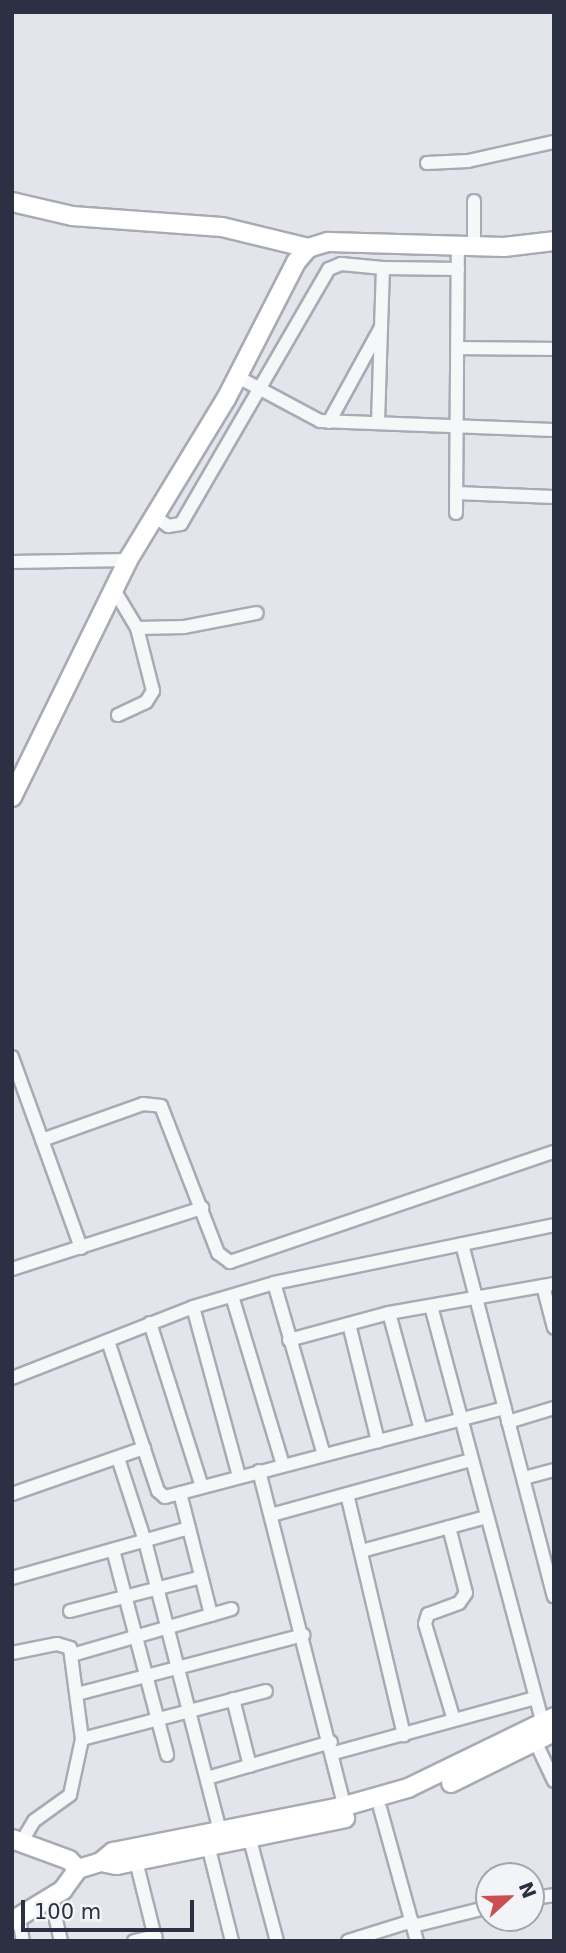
<!DOCTYPE html>
<style>
body{margin:0}
#map{position:relative;width:566px;height:1953px;overflow:hidden;background:#e3e5eb;font-family:"DejaVu Sans",sans-serif}
div>[style]{position:absolute}
.roads{filter:drop-shadow(2px 0 #a8abb5) drop-shadow(-2px 0 #a8abb5) drop-shadow(0 2px #a8abb5) drop-shadow(0 -2px #a8abb5)}
.street>*{height:12px;margin:-6px;padding:0 6px;transform-origin:6px;border-radius:6px;background:#f6f7f9}
.secondary>*{height:18px;margin:-9px;padding:0 9px;transform-origin:9px;border-radius:9px;background:#fff}
span{translate:-50% -50%;white-space:nowrap;text-align:center;line-height:1.15;-webkit-text-stroke:7px #f3f4f8;paint-order:stroke}
.frame{position:absolute;inset:0;border:14px solid #2b3143;pointer-events:none}
.north{position:absolute;left:475px;top:1862px;width:70px;height:70px;box-sizing:border-box;background:#f3f4f8;border:2px solid #a3a6b0;border-radius:50%;rotate:68deg;font-size:19px;font-weight:700;line-height:28px;text-align:center;color:#2b3143}
.north::after{content:'';display:block;margin:auto;width:24px;height:32px;background:#ca4e52;clip-path:polygon(50% 0,100% 100%,50% 72%,0 100%)}
.scale{position:absolute;left:21px;top:1900px;width:173px;height:32px;box-sizing:border-box;border:4px solid #2b3143;border-top:0;padding-left:9px;font-size:21px;line-height:24px;white-space:nowrap;color:#2b3143;-webkit-text-stroke:5px #f3f4f8;paint-order:stroke}
</style>
<div id="map">
<div class="roads">
<div class="street">
<i style="left:427px;top:163px;width:41px;rotate:-2.8deg"></i>
<i style="left:468px;top:161px;width:88px;rotate:-12.5deg"></i>
<i style="left:474px;top:201px;width:46px;rotate:90deg"></i>
<i style="left:383px;top:268px;width:75px;rotate:0.8deg"></i>
<i style="left:458px;top:348px;width:96px;rotate:0.6deg"></i>
<i style="left:238px;top:377px;width:93px;rotate:28.2deg"></i>
<i style="left:320px;top:421px;width:234px;rotate:2.2deg"></i>
<i style="left:329px;top:422px;width:108px;rotate:-61.3deg"></i>
<i style="left:381px;top:327px;width:96px;rotate:91.8deg"></i>
<i style="left:456px;top:493px;width:98px;rotate:2.3deg"></i>
<i style="left:456px;top:513px;width:267px;rotate:-89.6deg"></i>
<i style="left:153px;top:515px;width:19px;rotate:36deg"></i>
<i style="left:168px;top:526px;width:13px;rotate:-9deg"></i>
<i style="left:181px;top:524px;width:295px;rotate:-59.9deg"></i>
<i style="left:329px;top:269px;width:13px;rotate:-23deg"></i>
<i style="left:341px;top:264px;width:42px;rotate:5.4deg"></i>
<i style="left:383px;top:268px;width:59px;rotate:91.9deg"></i>
<i style="left:12px;top:562px;width:116px;rotate:-1deg"></i>
<i style="left:113px;top:588px;width:47px;rotate:59deg"></i>
<i style="left:137px;top:628px;width:65px;rotate:75.7deg"></i>
<i style="left:153px;top:691px;width:13px;rotate:122deg"></i>
<i style="left:146px;top:702px;width:31px;rotate:155deg"></i>
<i style="left:137px;top:628px;width:47px;rotate:-1.2deg"></i>
<i style="left:184px;top:627px;width:74px;rotate:-10.9deg"></i>
<i style="left:12px;top:1057px;width:203px;rotate:70.1deg"></i>
<i style="left:42px;top:1140px;width:107px;rotate:-19.6deg"></i>
<i style="left:143px;top:1104px;width:18px;rotate:6deg"></i>
<i style="left:161px;top:1106px;width:158px;rotate:68.8deg"></i>
<i style="left:218px;top:1253px;width:15px;rotate:37deg"></i>
<i style="left:230px;top:1262px;width:342px;rotate:-18.8deg"></i>
<i style="left:462px;top:1244px;width:364px;rotate:75.4deg"></i>
<i style="left:12px;top:1269px;width:200px;rotate:-17.8deg"></i>
<i style="left:274px;top:1283px;width:179px;rotate:73.8deg"></i>
<i style="left:543px;top:1286px;width:43px;rotate:75.3deg"></i>
<i style="left:232px;top:1296px;width:177px;rotate:73.2deg"></i>
<i style="left:431px;top:1306px;width:438px;rotate:75deg"></i>
<i style="left:193px;top:1307px;width:175px;rotate:74.8deg"></i>
<i style="left:389px;top:1313px;width:121px;rotate:74.7deg"></i>
<i style="left:150px;top:1323px;width:172px;rotate:72.4deg"></i>
<i style="left:349px;top:1324px;width:121px;rotate:76.1deg"></i>
<i style="left:289px;top:1340px;width:104px;rotate:-15.1deg"></i>
<i style="left:389px;top:1313px;width:168px;rotate:-10deg"></i>
<i style="left:108px;top:1341px;width:158px;rotate:71.6deg"></i>
<i style="left:158px;top:1491px;width:9px;rotate:41deg"></i>
<i style="left:165px;top:1497px;width:351px;rotate:-14.7deg"></i>
<i style="left:12px;top:1378px;width:194px;rotate:-21.4deg"></i>
<i style="left:193px;top:1307px;width:84px;rotate:-16.5deg"></i>
<i style="left:274px;top:1283px;width:286px;rotate:-11.7deg"></i>
<i style="left:508px;top:1422px;width:48px;rotate:-16.9deg"></i>
<i style="left:118px;top:1458px;width:87px;rotate:72deg"></i>
<i style="left:145px;top:1541px;width:307px;rotate:75.5deg"></i>
<i style="left:259px;top:1471px;width:353px;rotate:75.7deg"></i>
<i style="left:524px;top:1478px;width:31px;rotate:-15deg"></i>
<i style="left:180px;top:1493px;width:126px;rotate:75.7deg"></i>
<i style="left:12px;top:1494px;width:140px;rotate:-19.2deg"></i>
<i style="left:347px;top:1494px;width:248px;rotate:76.7deg"></i>
<i style="left:271px;top:1515px;width:206px;rotate:-15.4deg"></i>
<i style="left:449px;top:1527px;width:68px;rotate:75.6deg"></i>
<i style="left:466px;top:1593px;width:12px;rotate:125deg"></i>
<i style="left:459px;top:1603px;width:33px;rotate:160deg"></i>
<i style="left:428px;top:1614px;width:10px;rotate:107deg"></i>
<i style="left:425px;top:1624px;width:100px;rotate:73.2deg"></i>
<i style="left:113px;top:1550px;width:212px;rotate:75.2deg"></i>
<i style="left:362px;top:1551px;width:129px;rotate:-15.3deg"></i>
<i style="left:12px;top:1578px;width:184px;rotate:-15.8deg"></i>
<i style="left:70px;top:1611px;width:135px;rotate:-14.5deg"></i>
<i style="left:12px;top:1653px;width:46px;rotate:-11.3deg"></i>
<i style="left:57px;top:1644px;width:14px;rotate:17deg"></i>
<i style="left:70px;top:1648px;width:92px;rotate:82.5deg"></i>
<i style="left:82px;top:1739px;width:57px;rotate:102.1deg"></i>
<i style="left:70px;top:1795px;width:44px;rotate:144.2deg"></i>
<i style="left:34px;top:1821px;width:26px;rotate:121deg"></i>
<i style="left:72px;top:1655px;width:166px;rotate:-16.1deg"></i>
<i style="left:77px;top:1694px;width:234px;rotate:-14.6deg"></i>
<i style="left:233px;top:1699px;width:69px;rotate:75.8deg"></i>
<i style="left:82px;top:1739px;width:190px;rotate:-14.6deg"></i>
<i style="left:535px;top:1741px;width:44px;rotate:64.6deg"></i>
<i style="left:334px;top:1753px;width:208px;rotate:-15.3deg"></i>
<i style="left:207px;top:1778px;width:129px;rotate:-16.2deg"></i>
<i style="left:380px;top:1808px;width:138px;rotate:74.5deg"></i>
<i style="left:249px;top:1836px;width:109px;rotate:75.1deg"></i>
<i style="left:208px;top:1845px;width:99px;rotate:76deg"></i>
<i style="left:136px;top:1861px;width:82px;rotate:76deg"></i>
<i style="left:531px;top:1898px;width:23px;rotate:-7deg"></i>
<i style="left:51px;top:1899px;width:43px;rotate:76.6deg"></i>
<i style="left:19px;top:1917px;width:24px;rotate:81deg"></i>
<i style="left:413px;top:1926px;width:78px;rotate:-14deg"></i>
<i style="left:134px;top:1941px;width:22px;rotate:-13deg"></i>
<i style="left:348px;top:1941px;width:67px;rotate:-17.4deg"></i>
</div>
<div class="secondary">
<i style="left:12px;top:202px;width:62px;rotate:13.1deg"></i>
<i style="left:72px;top:216px;width:150px;rotate:4.2deg"></i>
<i style="left:222px;top:227px;width:89px;rotate:13.7deg"></i>
<i style="left:12px;top:797px;width:264px;rotate:-63.9deg"></i>
<i style="left:128px;top:560px;width:188px;rotate:-58.7deg"></i>
<i style="left:226px;top:399px;width:154px;rotate:-62.9deg"></i>
<i style="left:296px;top:262px;width:18px;rotate:-49deg"></i>
<i style="left:308px;top:248px;width:21px;rotate:-17deg"></i>
<i style="left:328px;top:242px;width:176px;rotate:1.6deg"></i>
<i style="left:504px;top:247px;width:50px;rotate:-6.8deg"></i>
<i style="left:451px;top:1783px;width:115px;rotate:-26.3deg"></i>
<i style="left:12px;top:1839px;width:61px;rotate:20.2deg"></i>
<i style="left:69px;top:1860px;width:13px;rotate:45deg"></i>
<i style="left:78px;top:1869px;width:26px;rotate:126deg"></i>
<i style="left:63px;top:1890px;width:60px;rotate:148.7deg"></i>
<i style="left:101px;top:1862px;width:16px;rotate:11deg"></i>
<i style="left:117px;top:1865px;width:233px;rotate:-11.6deg"></i>
<i style="left:78px;top:1869px;width:24px;rotate:-17deg"></i>
<i style="left:101px;top:1862px;width:16px;rotate:-40deg"></i>
<i style="left:113px;top:1852px;width:237px;rotate:-11.2deg"></i>
<i style="left:345px;top:1806px;width:66px;rotate:-15.9deg"></i>
<i style="left:408px;top:1788px;width:162px;rotate:-25.9deg"></i>
</div>
</div>
<div class="frame"></div>
<div class="north">N</div>
<div class="scale">100 m</div>
</div>
